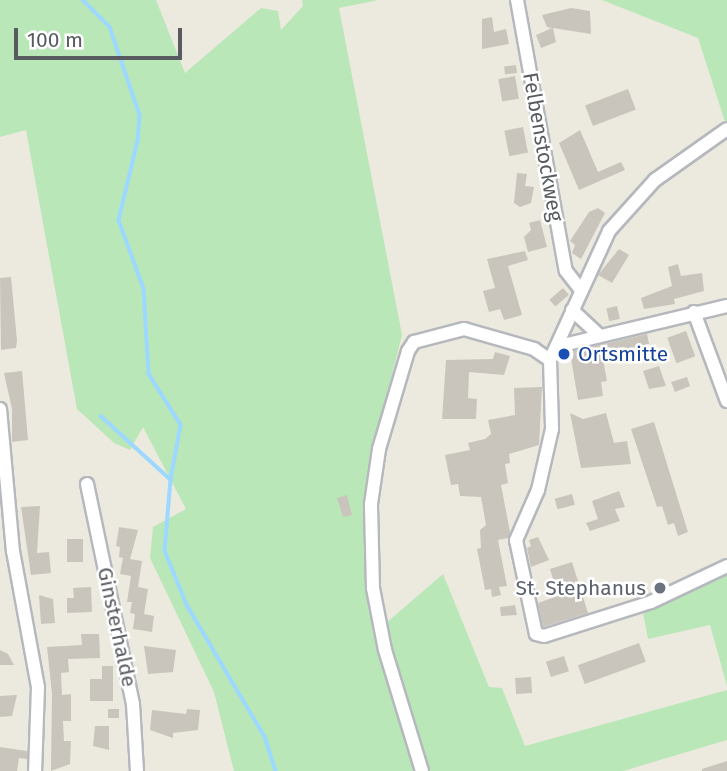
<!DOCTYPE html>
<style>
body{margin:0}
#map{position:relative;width:727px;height:771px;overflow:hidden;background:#ece9de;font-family:"Fira Sans",sans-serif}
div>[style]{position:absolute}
.green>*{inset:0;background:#bae7b8}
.stream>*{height:3.5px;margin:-1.75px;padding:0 1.75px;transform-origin:1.75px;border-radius:1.75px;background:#9cd8ff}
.building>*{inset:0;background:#c9c5bd;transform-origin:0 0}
.roads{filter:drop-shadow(2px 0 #b5b8bd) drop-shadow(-2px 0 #b5b8bd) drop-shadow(0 2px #b5b8bd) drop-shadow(0 -2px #b5b8bd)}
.minor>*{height:12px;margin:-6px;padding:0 6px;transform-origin:6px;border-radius:6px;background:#fff}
.dots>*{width:19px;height:19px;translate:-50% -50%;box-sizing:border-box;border:4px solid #fff;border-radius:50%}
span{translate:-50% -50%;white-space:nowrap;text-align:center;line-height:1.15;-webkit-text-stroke:5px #fff;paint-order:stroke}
.street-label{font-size:21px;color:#585c61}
.transit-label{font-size:21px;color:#164399}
.left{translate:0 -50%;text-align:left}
.worship-label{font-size:21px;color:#5b616d}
.right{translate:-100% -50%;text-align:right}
.scale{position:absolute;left:14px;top:28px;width:168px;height:32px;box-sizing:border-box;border:4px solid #585c61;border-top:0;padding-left:9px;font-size:21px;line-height:24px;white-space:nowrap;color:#585c61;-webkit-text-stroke:5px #fff;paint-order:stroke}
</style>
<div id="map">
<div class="green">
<i style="clip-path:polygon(0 0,156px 0,185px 73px,261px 8px,278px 11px,281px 30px,303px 6px,302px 0,378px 0,339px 8px,402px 335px,367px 474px,366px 525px,378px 630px,443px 574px,489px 687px,502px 688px,525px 746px,727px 690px,727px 740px,623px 771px,234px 771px,214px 692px,150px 558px,153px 527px,186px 509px,143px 427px,130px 450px,114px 443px,77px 409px,26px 130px,0 137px)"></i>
<i style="clip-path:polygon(602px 0,727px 0,727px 128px,698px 38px)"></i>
<i style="clip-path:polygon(727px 573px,727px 686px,710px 625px,648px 639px,643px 613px)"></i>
</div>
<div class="stream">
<i style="left:83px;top:0;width:38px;rotate:45deg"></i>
<i style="left:110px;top:27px;width:93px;rotate:71.2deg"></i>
<i style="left:140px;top:115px;width:26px;rotate:94deg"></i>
<i style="left:138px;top:141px;width:81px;rotate:103.5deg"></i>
<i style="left:119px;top:220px;width:73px;rotate:70.1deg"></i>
<i style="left:144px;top:289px;width:85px;rotate:86.6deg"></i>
<i style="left:149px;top:374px;width:60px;rotate:57.9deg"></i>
<i style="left:181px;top:425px;width:56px;rotate:100.3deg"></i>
<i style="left:101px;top:416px;width:95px;rotate:42.4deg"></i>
<i style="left:171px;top:480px;width:71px;rotate:94.8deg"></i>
<i style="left:165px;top:551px;width:58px;rotate:67.8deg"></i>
<i style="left:187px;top:605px;width:153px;rotate:59.4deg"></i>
<i style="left:265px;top:737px;width:36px;rotate:72deg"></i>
</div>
<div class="building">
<i style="clip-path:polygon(571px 8px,590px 11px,591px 34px,553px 28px,556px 42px,541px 48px,536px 35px,552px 28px,547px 27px,542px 15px)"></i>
<i style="clip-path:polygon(492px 17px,494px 32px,506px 29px,509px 44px,482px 49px,482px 19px)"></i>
<i style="left:516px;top:65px;width:8px;height:12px;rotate:83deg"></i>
<i style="left:515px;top:76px;width:23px;height:17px;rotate:80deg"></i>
<i style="left:628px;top:89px;width:22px;height:46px;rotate:69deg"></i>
<i style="left:523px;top:127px;width:26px;height:19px;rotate:79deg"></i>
<i style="clip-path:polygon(580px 130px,598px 172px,621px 162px,625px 170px,579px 190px,559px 143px)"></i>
<i style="clip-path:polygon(517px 173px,527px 174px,525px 186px,534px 187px,531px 203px,520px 207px,514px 203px)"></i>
<i style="clip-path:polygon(598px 208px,605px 213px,581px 259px,572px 253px,575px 245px,570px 241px,589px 212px)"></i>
<i style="clip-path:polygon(540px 220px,547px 247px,528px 252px,524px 237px,531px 230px,529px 223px)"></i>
<i style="clip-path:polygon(619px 249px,629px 255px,612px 283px,598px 275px)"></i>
<i style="clip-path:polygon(525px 251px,528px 260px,508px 266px,522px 315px,504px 320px,500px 309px,489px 312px,483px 291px,495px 288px,487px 259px)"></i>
<i style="clip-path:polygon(678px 264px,681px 276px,702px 273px,704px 291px,674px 299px,675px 304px,644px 309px,641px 298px,672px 286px,668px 267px)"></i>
<i style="clip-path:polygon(11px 277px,17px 341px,16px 348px,1px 350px,0 278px)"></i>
<i style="left:563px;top:288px;width:9px;height:18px;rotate:49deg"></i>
<i style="left:617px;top:306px;width:13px;height:11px;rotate:77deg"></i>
<i style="left:686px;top:331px;width:27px;height:20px;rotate:70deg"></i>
<i style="clip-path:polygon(647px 334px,649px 344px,602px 354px,607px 381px,601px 382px,603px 396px,578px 400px,570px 352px)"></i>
<i style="clip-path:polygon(495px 352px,510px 356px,504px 375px,469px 372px,468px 398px,477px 399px,476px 419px,442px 419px,446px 360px,493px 359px)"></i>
<i style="clip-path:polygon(659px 366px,666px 386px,649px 389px,643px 371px)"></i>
<i style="clip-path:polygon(22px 371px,28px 440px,12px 442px,12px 409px,4px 373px)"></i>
<i style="clip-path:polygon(687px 377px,690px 386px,675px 392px,671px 382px)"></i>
<i style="clip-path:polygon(542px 387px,539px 445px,509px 454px,510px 463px,505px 464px,508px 483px,501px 485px,510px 532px,508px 538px,498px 540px,507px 586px,499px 587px,501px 595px,492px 597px,491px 589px,485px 590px,477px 549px,481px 548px,480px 530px,486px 525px,481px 497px,460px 496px,458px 484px,451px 485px,445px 455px,470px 450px,468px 443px,485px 439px,491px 434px,488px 420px,515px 415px,514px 388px)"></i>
<i style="clip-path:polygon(570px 413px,583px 419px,606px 413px,614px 443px,627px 441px,631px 464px,581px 468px)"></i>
<i style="clip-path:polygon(654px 422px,688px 532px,678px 536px,674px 523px,668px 525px,662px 506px,657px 507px,631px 429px)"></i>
<i style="clip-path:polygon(619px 491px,625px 507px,615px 509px,620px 521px,590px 531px,586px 523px,598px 519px,592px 501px)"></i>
<i style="left:572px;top:494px;width:11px;height:18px;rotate:75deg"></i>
<i style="clip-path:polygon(347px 495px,352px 515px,343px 517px,337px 498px)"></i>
<i style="clip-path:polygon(40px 506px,37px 553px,49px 552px,51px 573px,31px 575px,21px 507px)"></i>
<i style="clip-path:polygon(119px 527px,138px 530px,130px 559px,142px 561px,138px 587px,148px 589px,144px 614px,154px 616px,152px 632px,133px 629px,135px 614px,130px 613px,132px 602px,127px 602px,131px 576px,120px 574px,123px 558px,119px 557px,120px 547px,116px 546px)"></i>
<i style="clip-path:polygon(538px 537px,549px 560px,531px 567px,527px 548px,531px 546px,529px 540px)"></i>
<i style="left:67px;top:539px;width:16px;height:23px"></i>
<i style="clip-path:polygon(572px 562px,588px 613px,543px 627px,538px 603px,558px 596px,550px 569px)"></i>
<i style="clip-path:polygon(91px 587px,92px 612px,67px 613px,67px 598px,74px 598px,73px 588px)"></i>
<i style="clip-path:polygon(39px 595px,53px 599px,55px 623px,41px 624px)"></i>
<i style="clip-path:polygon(515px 605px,517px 615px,501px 616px,500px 607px)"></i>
<i style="clip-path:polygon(81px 634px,99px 634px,100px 658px,68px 659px,69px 672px,61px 673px,62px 695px,71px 694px,71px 721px,63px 721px,64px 741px,71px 741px,70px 764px,51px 771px,52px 694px,47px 647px,82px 645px)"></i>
<i style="left:639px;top:643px;width:20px;height:65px;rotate:70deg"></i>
<i style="clip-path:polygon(144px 646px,176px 650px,173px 672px,148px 674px)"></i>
<i style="clip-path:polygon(0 650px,8px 654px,14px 665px,0 665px)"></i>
<i style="left:564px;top:656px;width:16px;height:19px;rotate:72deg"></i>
<i style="clip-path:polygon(102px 666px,113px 666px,113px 701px,90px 701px,90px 679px,102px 679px)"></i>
<i style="left:531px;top:677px;width:16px;height:16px;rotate:86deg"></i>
<i style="clip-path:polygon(17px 695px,12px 716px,0 717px,0 696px)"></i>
<i style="left:119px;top:709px;width:9px;height:11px;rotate:90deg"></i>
<i style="clip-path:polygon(187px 709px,200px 710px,198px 730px,173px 733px,173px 738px,150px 730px,152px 710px,186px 714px)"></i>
<i style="clip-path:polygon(95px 726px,109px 726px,109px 750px,93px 746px)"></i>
<i style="clip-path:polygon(0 747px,27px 751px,27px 759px,19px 758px,17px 771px,0 771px)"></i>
<i style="clip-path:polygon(727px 761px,727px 771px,702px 771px,702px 769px)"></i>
</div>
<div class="roads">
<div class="minor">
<i style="left:517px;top:0;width:275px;rotate:79.8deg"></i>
<i style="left:566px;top:271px;width:23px;rotate:52deg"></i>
<i style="left:572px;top:310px;width:37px;rotate:43deg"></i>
<i style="left:694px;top:312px;width:95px;rotate:69.7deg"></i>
<i style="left:559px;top:346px;width:173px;rotate:-13.4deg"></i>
<i style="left:550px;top:360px;width:69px;rotate:88.3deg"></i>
<i style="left:552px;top:429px;width:63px;rotate:102.9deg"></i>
<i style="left:538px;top:490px;width:55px;rotate:113.7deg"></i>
<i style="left:516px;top:540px;width:96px;rotate:78deg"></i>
<i style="left:536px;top:634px;width:8px;rotate:14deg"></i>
<i style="left:544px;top:636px;width:112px;rotate:-17.6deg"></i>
<i style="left:651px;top:602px;width:84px;rotate:-25.3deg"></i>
<i style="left:550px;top:360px;width:142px;rotate:-65.4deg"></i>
<i style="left:609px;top:231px;width:69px;rotate:-48deg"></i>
<i style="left:655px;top:180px;width:88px;rotate:-35.3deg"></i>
<i style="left:0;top:409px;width:143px;rotate:84.8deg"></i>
<i style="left:13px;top:551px;width:138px;rotate:79.6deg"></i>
<i style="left:38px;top:687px;width:84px;rotate:92deg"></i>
<i style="left:87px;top:484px;width:225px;rotate:78.2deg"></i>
<i style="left:133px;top:704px;width:67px;rotate:86.6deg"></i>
<i style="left:422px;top:771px;width:127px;rotate:-107deg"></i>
<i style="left:385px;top:650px;width:63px;rotate:-101deg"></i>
<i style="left:373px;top:588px;width:84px;rotate:-91.4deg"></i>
<i style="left:371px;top:504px;width:56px;rotate:-81.7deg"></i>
<i style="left:379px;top:449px;width:102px;rotate:-73.5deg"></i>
<i style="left:408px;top:351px;width:11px;rotate:-56deg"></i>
<i style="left:414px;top:342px;width:52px;rotate:-14.6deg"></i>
<i style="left:464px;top:329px;width:73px;rotate:15.9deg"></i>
<i style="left:534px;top:349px;width:19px;rotate:35deg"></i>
</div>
</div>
<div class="dots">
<i style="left:564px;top:354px;background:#1a4fb4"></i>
<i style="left:660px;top:588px;background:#6b7280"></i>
</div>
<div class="street-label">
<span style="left:543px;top:147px;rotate:80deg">Felbenstockweg</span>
<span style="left:117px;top:627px;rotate:78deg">Ginsterhalde</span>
</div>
<div class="transit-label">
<span class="left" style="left:578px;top:354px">Ortsmitte</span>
</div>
<div class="worship-label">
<span class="right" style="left:646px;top:588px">St. Stephanus</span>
</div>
<div class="scale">100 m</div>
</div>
